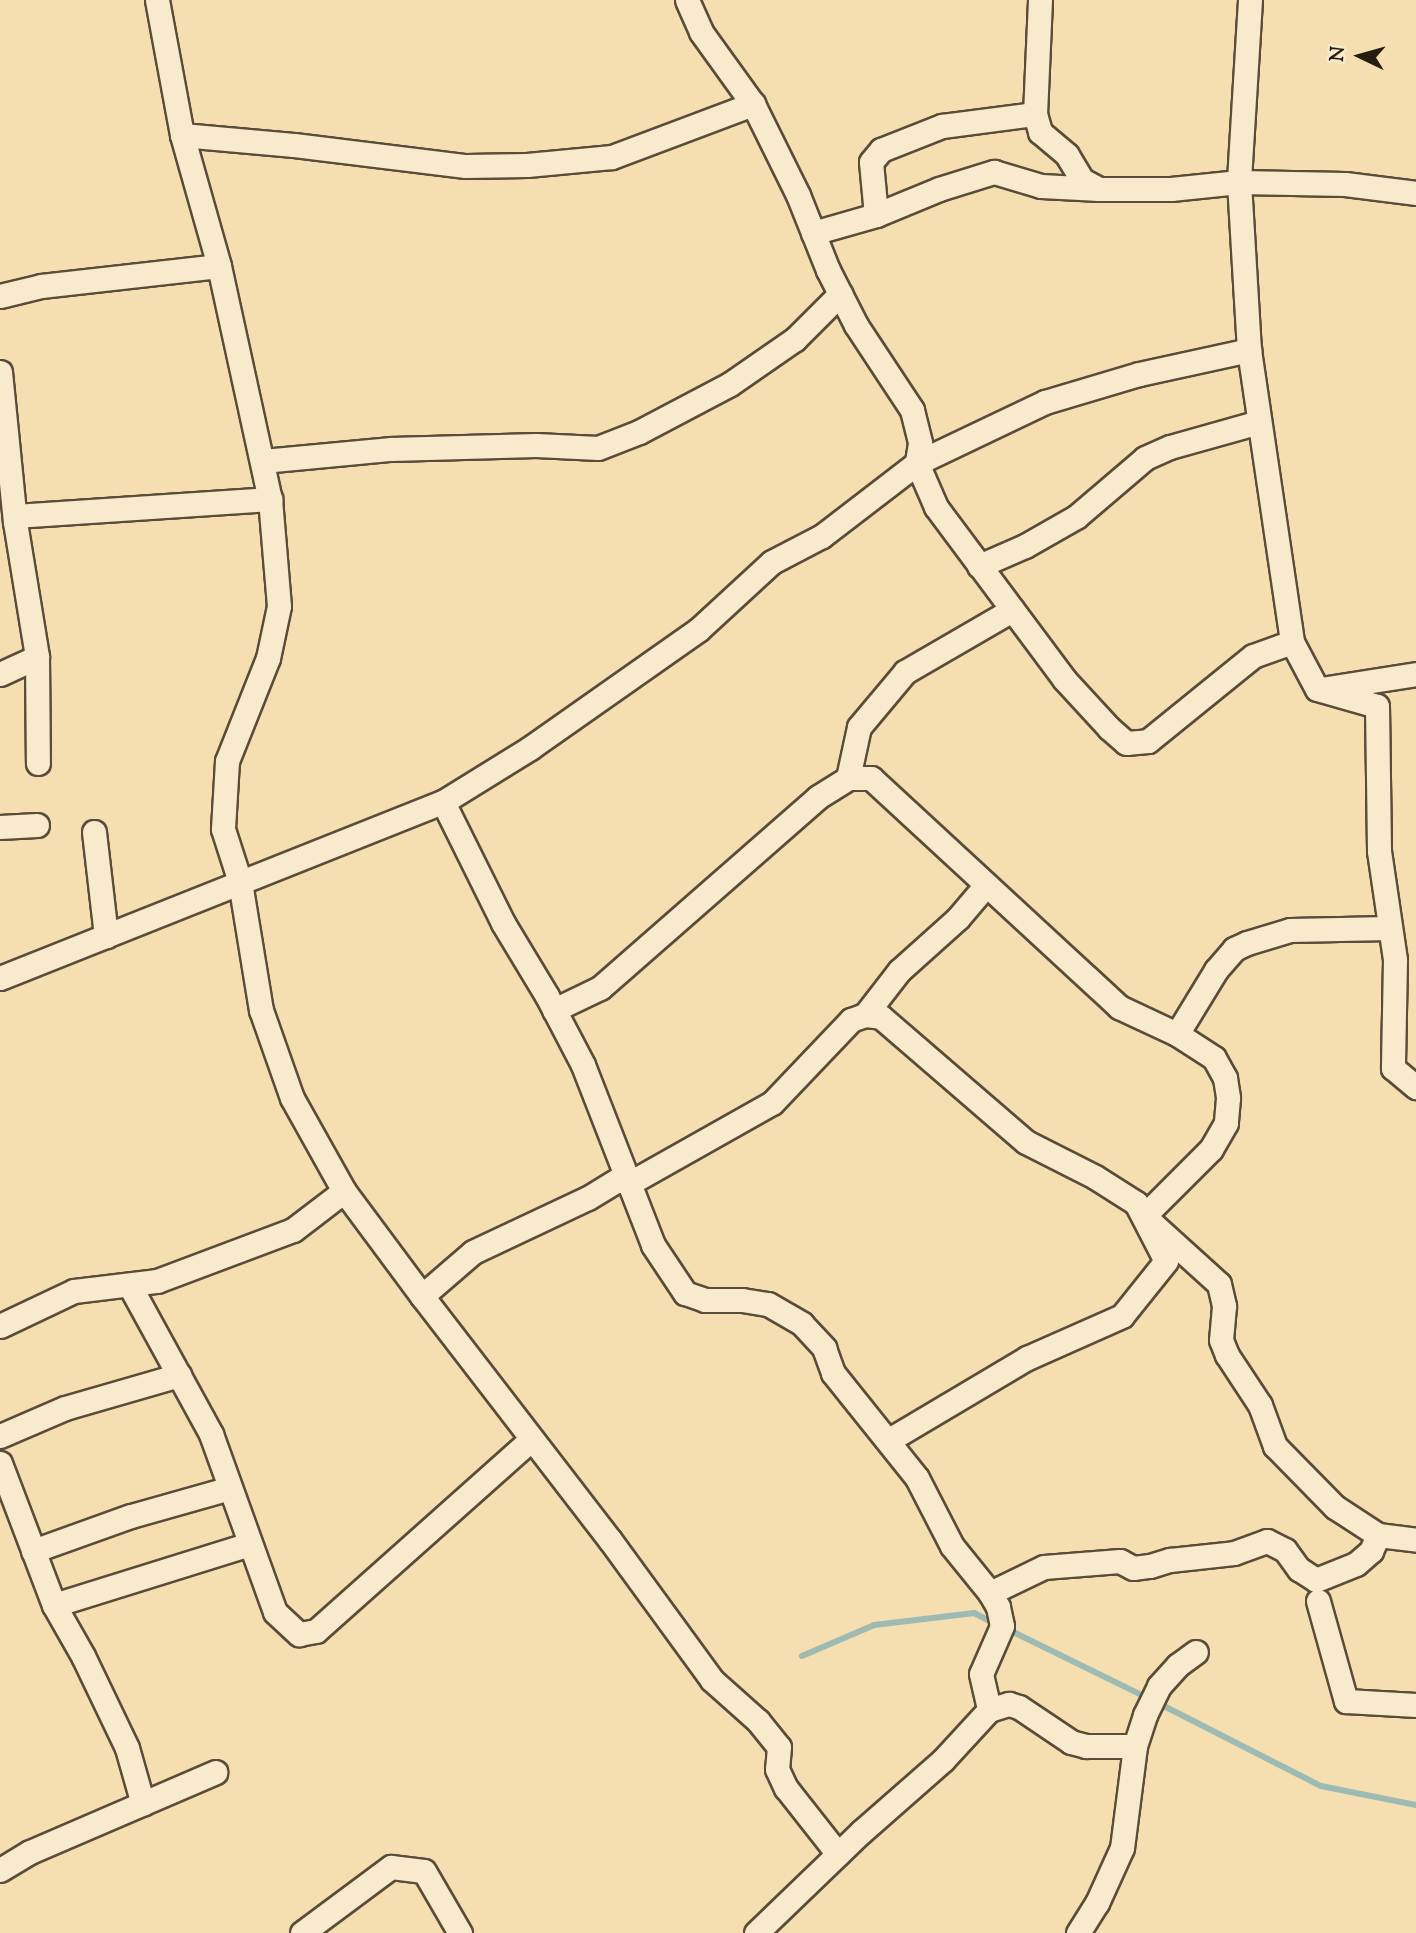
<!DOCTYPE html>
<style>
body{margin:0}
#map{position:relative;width:1416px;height:1933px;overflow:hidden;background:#f5deb0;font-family:"Sorts Mill Goudy",serif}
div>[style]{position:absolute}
.stream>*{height:6px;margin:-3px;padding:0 3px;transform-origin:3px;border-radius:3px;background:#9dbbb2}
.roads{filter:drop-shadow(2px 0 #5a4c39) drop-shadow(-2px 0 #5a4c39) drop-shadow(0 2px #5a4c39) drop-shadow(0 -2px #5a4c39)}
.street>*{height:23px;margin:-11.5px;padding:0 11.5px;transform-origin:11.5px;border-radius:11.5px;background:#f8eacc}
span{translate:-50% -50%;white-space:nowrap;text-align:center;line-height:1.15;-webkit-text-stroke:6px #f8eacc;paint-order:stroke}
.north{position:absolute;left:1325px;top:21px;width:70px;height:70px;-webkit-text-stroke:5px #f8eacc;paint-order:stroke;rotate:275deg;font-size:19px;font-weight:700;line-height:28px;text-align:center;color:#271c11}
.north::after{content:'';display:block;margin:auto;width:24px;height:32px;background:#271c11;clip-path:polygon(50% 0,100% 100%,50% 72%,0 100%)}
</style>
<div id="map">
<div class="stream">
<i style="left:1007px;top:1629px;width:157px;rotate:26.1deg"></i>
<i style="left:802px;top:1656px;width:78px;rotate:-23.3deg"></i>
<i style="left:874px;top:1625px;width:101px;rotate:-6.8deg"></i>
<i style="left:974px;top:1613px;width:22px;rotate:27deg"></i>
<i style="left:1158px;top:1703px;width:183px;rotate:27deg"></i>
<i style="left:1321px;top:1786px;width:97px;rotate:11.3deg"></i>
</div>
<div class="roads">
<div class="street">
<i style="left:157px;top:0;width:137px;rotate:79.5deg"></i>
<i style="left:182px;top:135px;width:136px;rotate:74.2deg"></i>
<i style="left:219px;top:266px;width:239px;rotate:77.7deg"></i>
<i style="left:270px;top:499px;width:107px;rotate:85.2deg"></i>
<i style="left:279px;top:606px;width:53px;rotate:101.9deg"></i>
<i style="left:268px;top:658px;width:111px;rotate:111.7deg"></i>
<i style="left:227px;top:761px;width:68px;rotate:93.4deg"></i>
<i style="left:223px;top:829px;width:56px;rotate:72.2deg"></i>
<i style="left:240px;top:882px;width:130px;rotate:80.7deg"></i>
<i style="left:261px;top:1010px;width:93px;rotate:70.6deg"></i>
<i style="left:292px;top:1098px;width:107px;rotate:60.8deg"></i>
<i style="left:344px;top:1191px;width:131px;rotate:53.4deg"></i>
<i style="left:422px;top:1296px;width:308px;rotate:52.4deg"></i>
<i style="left:610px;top:1540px;width:173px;rotate:53.9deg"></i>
<i style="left:712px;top:1680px;width:62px;rotate:41.7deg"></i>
<i style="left:758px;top:1721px;width:33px;rotate:51deg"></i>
<i style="left:779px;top:1747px;width:22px;rotate:95deg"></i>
<i style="left:777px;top:1769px;width:21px;rotate:65deg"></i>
<i style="left:786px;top:1788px;width:84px;rotate:51.8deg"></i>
<i style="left:687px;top:0;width:35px;rotate:66deg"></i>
<i style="left:701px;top:32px;width:89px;rotate:54.2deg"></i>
<i style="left:753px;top:104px;width:102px;rotate:63.7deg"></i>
<i style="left:798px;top:195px;width:81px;rotate:68.2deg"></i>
<i style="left:828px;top:270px;width:62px;rotate:63deg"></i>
<i style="left:856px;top:325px;width:102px;rotate:56.6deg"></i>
<i style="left:912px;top:410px;width:34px;rotate:76deg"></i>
<i style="left:920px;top:443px;width:20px;rotate:99deg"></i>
<i style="left:917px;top:463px;width:48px;rotate:66.6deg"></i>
<i style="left:936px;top:507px;width:214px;rotate:53.3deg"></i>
<i style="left:1064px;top:679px;width:67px;rotate:47.4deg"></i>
<i style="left:1109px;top:728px;width:23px;rotate:41deg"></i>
<i style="left:1126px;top:743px;width:22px;rotate:-5deg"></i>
<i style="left:1148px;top:741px;width:135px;rotate:-39deg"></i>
<i style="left:1253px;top:656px;width:41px;rotate:-19.7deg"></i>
<i style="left:1040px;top:0;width:114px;rotate:92.5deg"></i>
<i style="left:1035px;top:114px;width:19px;rotate:74deg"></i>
<i style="left:1040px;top:132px;width:35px;rotate:40deg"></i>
<i style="left:1067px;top:155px;width:29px;rotate:59deg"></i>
<i style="left:1082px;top:180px;width:19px;rotate:28deg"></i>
<i style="left:1250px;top:0;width:182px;rotate:93.5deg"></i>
<i style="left:1239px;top:182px;width:168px;rotate:86.6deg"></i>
<i style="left:1249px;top:350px;width:295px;rotate:81.6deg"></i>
<i style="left:1292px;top:642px;width:53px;rotate:62deg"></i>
<i style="left:1317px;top:689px;width:62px;rotate:15.8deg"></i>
<i style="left:1377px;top:706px;width:145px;rotate:89.2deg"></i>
<i style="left:1379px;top:851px;width:110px;rotate:81.6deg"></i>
<i style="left:1395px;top:960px;width:108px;rotate:91.1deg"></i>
<i style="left:1393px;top:1068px;width:30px;rotate:40deg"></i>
<i style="left:182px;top:135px;width:112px;rotate:5.1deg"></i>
<i style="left:294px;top:145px;width:173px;rotate:7deg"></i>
<i style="left:466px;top:166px;width:61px;rotate:-0.9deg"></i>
<i style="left:527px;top:165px;width:85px;rotate:-5.4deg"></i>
<i style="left:612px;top:157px;width:151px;rotate:-20.6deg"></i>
<i style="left:876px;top:215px;width:53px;rotate:-95.4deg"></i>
<i style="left:871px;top:162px;width:16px;rotate:-50deg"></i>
<i style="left:881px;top:150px;width:66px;rotate:-21.5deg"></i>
<i style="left:942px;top:126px;width:94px;rotate:-7.4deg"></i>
<i style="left:813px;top:233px;width:66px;rotate:-15.9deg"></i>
<i style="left:876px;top:215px;width:68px;rotate:-22.4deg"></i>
<i style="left:939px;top:189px;width:58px;rotate:-17.2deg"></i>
<i style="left:994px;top:172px;width:49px;rotate:16.6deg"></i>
<i style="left:1041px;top:186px;width:58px;rotate:3deg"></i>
<i style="left:1099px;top:189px;width:72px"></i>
<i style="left:1171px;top:189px;width:68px;rotate:-5.9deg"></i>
<i style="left:1239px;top:182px;width:106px;rotate:1.1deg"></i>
<i style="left:1345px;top:184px;width:72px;rotate:7.2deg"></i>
<i style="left:0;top:296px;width:42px;rotate:-13.7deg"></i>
<i style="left:41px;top:286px;width:179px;rotate:-6.4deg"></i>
<i style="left:0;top:372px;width:151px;rotate:84.3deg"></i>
<i style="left:15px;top:522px;width:137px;rotate:80.7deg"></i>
<i style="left:37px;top:657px;width:106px;rotate:89.5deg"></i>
<i style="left:263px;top:461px;width:129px;rotate:-5.4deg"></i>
<i style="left:391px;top:449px;width:145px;rotate:-1.6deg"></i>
<i style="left:536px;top:445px;width:62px;rotate:2.8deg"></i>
<i style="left:598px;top:448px;width:44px;rotate:-21.3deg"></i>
<i style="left:639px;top:432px;width:103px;rotate:-27.8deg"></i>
<i style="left:730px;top:384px;width:79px;rotate:-34.7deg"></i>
<i style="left:795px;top:339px;width:64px;rotate:-45deg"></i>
<i style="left:15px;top:516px;width:256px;rotate:-3.8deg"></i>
<i style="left:979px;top:566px;width:50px;rotate:-23.5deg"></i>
<i style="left:1025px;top:546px;width:59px;rotate:-29.6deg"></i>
<i style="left:1076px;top:517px;width:91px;rotate:-40.5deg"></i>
<i style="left:1145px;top:458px;width:27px;rotate:-24deg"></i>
<i style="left:1170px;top:447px;width:92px;rotate:-15.7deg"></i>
<i style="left:0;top:674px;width:41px;rotate:-24.7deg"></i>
<i style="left:1327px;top:688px;width:90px;rotate:-8.9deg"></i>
<i style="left:848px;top:778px;width:52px;rotate:-77.8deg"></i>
<i style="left:859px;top:727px;width:72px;rotate:-50.1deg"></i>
<i style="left:905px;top:672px;width:124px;rotate:-30.1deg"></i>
<i style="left:443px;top:802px;width:135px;rotate:63.6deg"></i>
<i style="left:503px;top:923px;width:85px;rotate:58.9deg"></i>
<i style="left:547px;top:996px;width:78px;rotate:62.4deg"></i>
<i style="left:583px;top:1065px;width:193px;rotate:68.7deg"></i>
<i style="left:653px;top:1245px;width:58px;rotate:56.3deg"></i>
<i style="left:685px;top:1293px;width:21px;rotate:19deg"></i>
<i style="left:705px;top:1300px;width:37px"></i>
<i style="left:742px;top:1300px;width:26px;rotate:9deg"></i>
<i style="left:768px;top:1304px;width:39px;rotate:30deg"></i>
<i style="left:802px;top:1324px;width:33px;rotate:47deg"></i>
<i style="left:824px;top:1348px;width:27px;rotate:70deg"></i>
<i style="left:833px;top:1373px;width:134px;rotate:51.3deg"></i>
<i style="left:917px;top:1478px;width:76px;rotate:62.8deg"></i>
<i style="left:952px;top:1546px;width:60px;rotate:51deg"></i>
<i style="left:990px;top:1593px;width:16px;rotate:60deg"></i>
<i style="left:998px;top:1607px;width:19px;rotate:78deg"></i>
<i style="left:1002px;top:1626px;width:52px;rotate:113.6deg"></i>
<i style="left:981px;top:1674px;width:37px;rotate:77deg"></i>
<i style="left:0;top:827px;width:37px;rotate:-3deg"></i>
<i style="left:94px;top:832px;width:105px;rotate:83.4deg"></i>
<i style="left:0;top:978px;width:477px;rotate:-21.7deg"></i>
<i style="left:443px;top:802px;width:102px;rotate:-31.8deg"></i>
<i style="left:530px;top:748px;width:205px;rotate:-35.1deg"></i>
<i style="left:698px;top:630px;width:100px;rotate:-42.6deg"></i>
<i style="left:772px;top:562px;width:56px;rotate:-27.5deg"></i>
<i style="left:822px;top:536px;width:120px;rotate:-37.5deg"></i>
<i style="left:917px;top:463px;width:142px;rotate:-25.5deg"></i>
<i style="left:1045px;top:402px;width:98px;rotate:-16.6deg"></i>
<i style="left:1139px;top:374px;width:113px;rotate:-12.3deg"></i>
<i style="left:554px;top:1010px;width:51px;rotate:-25.6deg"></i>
<i style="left:600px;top:988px;width:290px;rotate:-41.2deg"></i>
<i style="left:818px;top:797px;width:36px;rotate:-32deg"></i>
<i style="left:848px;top:778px;width:23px"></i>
<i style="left:871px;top:778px;width:338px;rotate:42.7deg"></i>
<i style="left:1119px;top:1007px;width:64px;rotate:25deg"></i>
<i style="left:1177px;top:1034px;width:44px;rotate:33deg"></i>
<i style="left:1214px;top:1058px;width:23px;rotate:61deg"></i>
<i style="left:1225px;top:1078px;width:20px;rotate:81deg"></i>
<i style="left:1228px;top:1098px;width:25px;rotate:95deg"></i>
<i style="left:1226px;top:1123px;width:30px;rotate:120deg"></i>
<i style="left:1211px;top:1149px;width:95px;rotate:135deg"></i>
<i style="left:1144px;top:1216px;width:101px;rotate:42.2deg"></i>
<i style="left:1219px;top:1284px;width:23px;rotate:77deg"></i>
<i style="left:1224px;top:1306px;width:34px;rotate:95deg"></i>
<i style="left:1221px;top:1340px;width:16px;rotate:68deg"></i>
<i style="left:1227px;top:1355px;width:60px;rotate:56.6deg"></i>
<i style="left:1260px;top:1405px;width:44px;rotate:69.9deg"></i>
<i style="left:1275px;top:1446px;width:86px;rotate:45.5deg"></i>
<i style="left:1335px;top:1507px;width:51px;rotate:33.1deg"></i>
<i style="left:1378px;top:1535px;width:38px;rotate:7deg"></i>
<i style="left:865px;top:1015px;width:16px;rotate:7deg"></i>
<i style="left:881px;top:1017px;width:191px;rotate:40.8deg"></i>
<i style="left:1026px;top:1142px;width:77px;rotate:26.9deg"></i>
<i style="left:1095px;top:1177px;width:49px;rotate:32.4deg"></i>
<i style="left:1136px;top:1203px;width:65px;rotate:62.7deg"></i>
<i style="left:1166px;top:1261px;width:70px;rotate:128.7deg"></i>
<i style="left:1122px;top:1316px;width:104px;rotate:156.1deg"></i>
<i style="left:1027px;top:1358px;width:161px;rotate:149.3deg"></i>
<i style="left:1177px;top:1034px;width:75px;rotate:-58.6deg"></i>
<i style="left:1216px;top:970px;width:28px;rotate:-49deg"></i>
<i style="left:1234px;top:949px;width:14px;rotate:-25deg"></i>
<i style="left:1247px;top:943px;width:45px;rotate:-16.8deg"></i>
<i style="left:1290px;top:930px;width:100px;rotate:-1.1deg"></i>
<i style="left:628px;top:1184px;width:165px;rotate:-29.4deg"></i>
<i style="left:772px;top:1103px;width:115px;rotate:-46.4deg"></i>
<i style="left:851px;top:1020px;width:15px;rotate:-20deg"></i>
<i style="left:865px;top:1015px;width:56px;rotate:-52.3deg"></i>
<i style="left:899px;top:971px;width:79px;rotate:-41.9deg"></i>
<i style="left:958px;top:918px;width:43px;rotate:-49.7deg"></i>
<i style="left:130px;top:1286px;width:169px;rotate:61.3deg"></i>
<i style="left:211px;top:1434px;width:189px;rotate:70.2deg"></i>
<i style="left:275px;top:1612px;width:33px;rotate:43deg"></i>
<i style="left:299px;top:1634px;width:17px;rotate:-10deg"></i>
<i style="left:316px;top:1631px;width:287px;rotate:-41.7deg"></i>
<i style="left:422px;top:1296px;width:67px;rotate:-40.8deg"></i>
<i style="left:473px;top:1252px;width:127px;rotate:-25.2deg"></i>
<i style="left:588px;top:1198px;width:42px;rotate:-31.4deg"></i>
<i style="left:0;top:1326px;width:82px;rotate:-25.3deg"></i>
<i style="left:74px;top:1291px;width:84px;rotate:-6.9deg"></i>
<i style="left:157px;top:1281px;width:145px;rotate:-20.6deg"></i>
<i style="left:293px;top:1230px;width:64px;rotate:-37.4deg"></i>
<i style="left:0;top:1436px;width:71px;rotate:-23.3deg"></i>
<i style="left:65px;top:1408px;width:119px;rotate:-16.1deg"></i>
<i style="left:0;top:1463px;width:152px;rotate:69.2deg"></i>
<i style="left:54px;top:1605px;width:59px;rotate:60.4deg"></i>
<i style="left:83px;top:1656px;width:102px;rotate:64.4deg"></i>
<i style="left:127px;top:1748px;width:58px;rotate:74.1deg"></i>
<i style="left:33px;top:1551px;width:104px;rotate:-19.7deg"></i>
<i style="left:131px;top:1516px;width:103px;rotate:-15.8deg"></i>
<i style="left:990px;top:1593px;width:60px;rotate:-25.7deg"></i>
<i style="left:1044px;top:1567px;width:76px;rotate:-4.5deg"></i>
<i style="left:1120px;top:1561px;width:15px;rotate:28deg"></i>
<i style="left:1133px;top:1568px;width:17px;rotate:-7deg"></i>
<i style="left:1150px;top:1566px;width:21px;rotate:-17deg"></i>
<i style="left:1170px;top:1560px;width:64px;rotate:-6.2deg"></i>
<i style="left:1234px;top:1553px;width:35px;rotate:-20deg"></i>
<i style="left:1267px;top:1541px;width:20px;rotate:27deg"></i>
<i style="left:1285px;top:1550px;width:24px;rotate:54deg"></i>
<i style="left:1299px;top:1569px;width:20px;rotate:33deg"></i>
<i style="left:1316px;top:1580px;width:43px;rotate:-21.8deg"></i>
<i style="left:1356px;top:1564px;width:20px;rotate:-41deg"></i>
<i style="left:1371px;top:1551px;width:17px;rotate:-66deg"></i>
<i style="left:1318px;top:1601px;width:104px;rotate:74.4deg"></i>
<i style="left:1346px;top:1701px;width:70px;rotate:3.3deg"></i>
<i style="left:54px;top:1605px;width:205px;rotate:-17.3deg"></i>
<i style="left:0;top:1870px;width:35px;rotate:-31deg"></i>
<i style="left:30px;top:1852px;width:202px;rotate:-23.3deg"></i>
<i style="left:302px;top:1933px;width:111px;rotate:-36.6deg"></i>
<i style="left:391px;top:1867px;width:33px;rotate:7deg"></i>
<i style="left:424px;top:1871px;width:72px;rotate:59.9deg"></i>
<i style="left:756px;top:1933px;width:146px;rotate:-43.9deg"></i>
<i style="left:861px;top:1832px;width:109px;rotate:-41.3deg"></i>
<i style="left:943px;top:1760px;width:68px;rotate:-47.4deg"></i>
<i style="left:989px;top:1710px;width:21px;rotate:-17deg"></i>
<i style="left:1009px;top:1704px;width:10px;rotate:17deg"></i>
<i style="left:1019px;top:1707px;width:63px;rotate:33.9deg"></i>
<i style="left:1071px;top:1742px;width:16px;rotate:15deg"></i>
<i style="left:1086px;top:1746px;width:49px"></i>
<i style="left:1078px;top:1933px;width:36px;rotate:-58deg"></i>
<i style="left:1097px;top:1903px;width:60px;rotate:-65.6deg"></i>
<i style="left:1122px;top:1848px;width:103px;rotate:-82.7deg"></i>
<i style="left:1135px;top:1746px;width:33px;rotate:-72deg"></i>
<i style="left:1145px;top:1715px;width:32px;rotate:-64deg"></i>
<i style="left:1159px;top:1686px;width:28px;rotate:-48deg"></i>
<i style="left:1178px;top:1665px;width:22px;rotate:-36deg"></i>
</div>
</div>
<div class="north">N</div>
</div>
